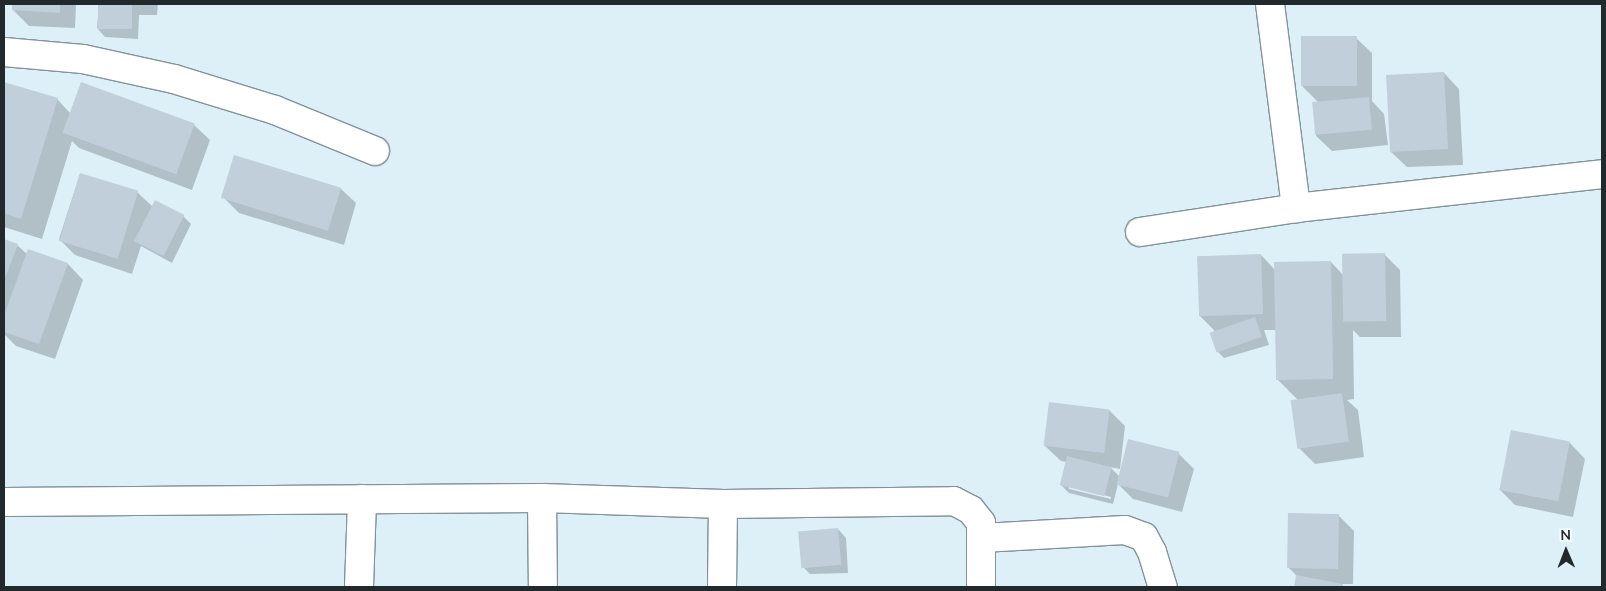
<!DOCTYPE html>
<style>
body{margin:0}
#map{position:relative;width:1606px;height:591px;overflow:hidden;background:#ddf0f8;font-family:"Nunito Sans",sans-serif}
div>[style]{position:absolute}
.shadow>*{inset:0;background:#0003}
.building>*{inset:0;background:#c1cfdb;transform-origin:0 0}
.roads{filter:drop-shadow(1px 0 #82939a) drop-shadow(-1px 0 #82939a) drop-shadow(0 1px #82939a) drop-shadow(0 -1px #82939a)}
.minor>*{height:28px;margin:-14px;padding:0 14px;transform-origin:14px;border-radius:14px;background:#fff}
span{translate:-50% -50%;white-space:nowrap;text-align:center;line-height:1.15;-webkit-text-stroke:4.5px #f4fbfe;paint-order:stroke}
.frame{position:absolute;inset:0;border:5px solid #22292c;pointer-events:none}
.north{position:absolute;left:1541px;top:526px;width:50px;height:50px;-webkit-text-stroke:4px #f4fbfe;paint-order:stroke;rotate:359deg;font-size:14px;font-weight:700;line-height:20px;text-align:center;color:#22292c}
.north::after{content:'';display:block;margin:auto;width:18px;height:22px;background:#22292c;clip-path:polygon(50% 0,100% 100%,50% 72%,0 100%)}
</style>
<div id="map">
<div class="shadow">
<i style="clip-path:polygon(13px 4px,76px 4px,75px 28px,29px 26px,13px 10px)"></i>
<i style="clip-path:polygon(99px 4px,158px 4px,157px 15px,139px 15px,138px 39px,105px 37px,97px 28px)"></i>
<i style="clip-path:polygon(1356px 38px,1372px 53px,1372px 101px,1384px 114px,1388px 145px,1332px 151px,1316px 136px,1319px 103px,1302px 86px)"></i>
<i style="clip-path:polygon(1444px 73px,1459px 89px,1463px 165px,1407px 167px,1391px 152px)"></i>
<i style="clip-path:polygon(4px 83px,57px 99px,70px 113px,194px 125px,210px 140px,192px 190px,79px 148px,72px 141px,42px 239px,4px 227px)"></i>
<i style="clip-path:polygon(80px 174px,138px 193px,153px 207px,183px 216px,191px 224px,172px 263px,141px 246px,132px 274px,75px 255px,59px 239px)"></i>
<i style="clip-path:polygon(340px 188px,356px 203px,344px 245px,239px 213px,223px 197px)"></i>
<i style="clip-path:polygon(4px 240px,17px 245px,27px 254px,28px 250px,68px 264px,83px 280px,55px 359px,16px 346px,5px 335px,4px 338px)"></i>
<i style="clip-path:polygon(1384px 254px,1400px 270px,1401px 337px,1360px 337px,1353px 330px,1354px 399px,1347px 400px,1358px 410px,1364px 457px,1315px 464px,1299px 448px,1299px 401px,1278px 380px,1277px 330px,1264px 330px,1269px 345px,1224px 358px,1216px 350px,1214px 330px,1199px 315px,1261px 255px,1275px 270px,1331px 262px,1343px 275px)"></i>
<i style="clip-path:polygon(evenodd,1109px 410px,1125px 426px,1120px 469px,1110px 467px,1120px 477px,1178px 453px,1194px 469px,1182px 512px,1133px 499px,1118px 484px,1113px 504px,1069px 493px,1061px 485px,1067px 462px,1061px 461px,1045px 446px,1109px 410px,1069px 486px,1111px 497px,1111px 499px,1069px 489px,1069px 486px)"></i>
<i style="clip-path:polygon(1570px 443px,1585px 459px,1573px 517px,1515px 505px,1499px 489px)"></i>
<i style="clip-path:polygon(1338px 515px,1354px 531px,1353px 584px,1341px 584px,1344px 587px,1295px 587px,1297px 576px,1288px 567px)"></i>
<i style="clip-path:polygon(838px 529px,846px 538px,848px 573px,810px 574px,802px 566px)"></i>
</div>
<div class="building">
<i style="clip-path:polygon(12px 4px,60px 4px,60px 13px,12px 10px)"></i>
<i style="left:98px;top:4px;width:34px;height:25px"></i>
<i style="left:1301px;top:36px;width:56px;height:50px"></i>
<i style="left:1444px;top:72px;width:77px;height:58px;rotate:87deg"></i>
<i style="clip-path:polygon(4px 82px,58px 98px,21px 219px,4px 213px)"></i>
<i style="left:81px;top:82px;width:121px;height:54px;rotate:20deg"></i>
<i style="left:1369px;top:97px;width:33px;height:57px;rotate:85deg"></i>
<i style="left:234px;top:155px;width:112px;height:45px;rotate:17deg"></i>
<i style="left:80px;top:173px;width:61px;height:71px;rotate:17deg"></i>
<i style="left:155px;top:200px;width:33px;height:46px;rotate:27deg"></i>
<i style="clip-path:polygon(4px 239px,18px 244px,4px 281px)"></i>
<i style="clip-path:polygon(28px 249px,68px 263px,39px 344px,4px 332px,4px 316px)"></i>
<i style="left:1385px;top:253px;width:68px;height:43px;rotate:89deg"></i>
<i style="left:1261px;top:254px;width:60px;height:64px;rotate:88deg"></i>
<i style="left:1331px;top:261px;width:118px;height:57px;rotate:89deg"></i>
<i style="left:1255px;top:317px;width:21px;height:48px;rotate:71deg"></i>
<i style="left:1342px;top:393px;width:49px;height:52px;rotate:82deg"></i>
<i style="left:1049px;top:402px;width:61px;height:44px;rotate:7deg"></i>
<i style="left:1511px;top:430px;width:60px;height:61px;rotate:11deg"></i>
<i style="left:1128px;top:439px;width:53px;height:47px;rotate:14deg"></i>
<i style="left:1067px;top:456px;width:46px;height:30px;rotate:14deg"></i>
<i style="left:1288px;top:513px;width:51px;height:55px;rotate:1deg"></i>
<i style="left:838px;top:528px;width:37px;height:40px;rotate:85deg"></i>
<i style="clip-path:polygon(1296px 575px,1343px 584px,1343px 587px,1294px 587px)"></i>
</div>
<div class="roads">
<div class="minor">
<i style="left:1270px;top:4px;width:206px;rotate:82.7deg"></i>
<i style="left:4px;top:52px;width:79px;rotate:5.1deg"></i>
<i style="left:83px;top:59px;width:93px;rotate:12.4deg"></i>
<i style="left:174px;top:79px;width:106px;rotate:17.1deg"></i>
<i style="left:275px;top:110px;width:108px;rotate:22.3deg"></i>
<i style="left:1140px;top:232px;width:158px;rotate:-8.7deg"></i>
<i style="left:1296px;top:208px;width:308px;rotate:-6.3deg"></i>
<i style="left:542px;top:498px;width:89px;rotate:89.4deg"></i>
<i style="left:4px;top:502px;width:538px;rotate:-0.43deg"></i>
<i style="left:542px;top:498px;width:181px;rotate:1.9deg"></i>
<i style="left:723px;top:504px;width:231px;rotate:-0.7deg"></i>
<i style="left:954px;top:501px;width:19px;rotate:28deg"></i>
<i style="left:971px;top:510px;width:16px;rotate:52deg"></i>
<i style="left:981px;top:523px;width:64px;rotate:90deg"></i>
<i style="left:982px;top:538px;width:143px;rotate:-3.2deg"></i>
<i style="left:1125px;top:530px;width:20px;rotate:20deg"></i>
<i style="left:1144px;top:537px;width:17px;rotate:62deg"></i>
<i style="left:1152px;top:552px;width:37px;rotate:73deg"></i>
<i style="left:359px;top:587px;width:88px;rotate:-88deg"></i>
<i style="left:722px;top:587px;width:83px;rotate:-89.3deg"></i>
</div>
</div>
<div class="frame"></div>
<div class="north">N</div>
</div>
